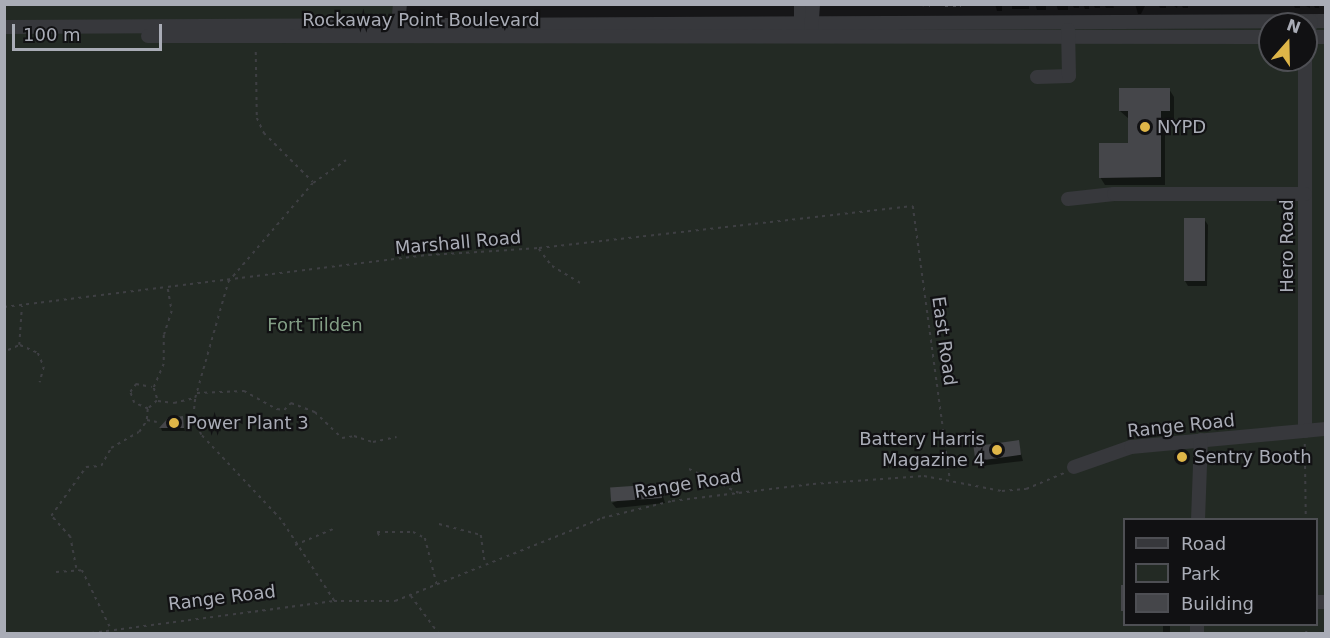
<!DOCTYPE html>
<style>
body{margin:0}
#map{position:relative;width:1330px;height:638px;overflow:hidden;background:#161618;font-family:"DejaVu Sans",sans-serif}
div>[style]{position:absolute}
.green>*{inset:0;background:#232a24}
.shadow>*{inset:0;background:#0007;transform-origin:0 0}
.building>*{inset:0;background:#45464a;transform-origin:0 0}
.path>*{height:1.5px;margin-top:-0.75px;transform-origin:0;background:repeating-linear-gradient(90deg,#3e3f43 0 3px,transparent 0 7.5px)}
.minor>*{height:14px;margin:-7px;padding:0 7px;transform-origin:7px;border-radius:7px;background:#37383c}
.dots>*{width:16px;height:16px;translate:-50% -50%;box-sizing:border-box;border:3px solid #111113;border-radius:50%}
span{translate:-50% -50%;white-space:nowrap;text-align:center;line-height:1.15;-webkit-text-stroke:4.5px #111113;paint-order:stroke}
.street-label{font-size:18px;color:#a9acb6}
.poi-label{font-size:18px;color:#a9acb6}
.left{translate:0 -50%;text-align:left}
.right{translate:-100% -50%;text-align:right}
.park-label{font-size:18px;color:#839f86}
.frame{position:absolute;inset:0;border:6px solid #a9acb6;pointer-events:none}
.legend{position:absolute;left:1123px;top:518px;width:195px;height:108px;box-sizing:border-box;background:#111113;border:2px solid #4e4f54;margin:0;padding:8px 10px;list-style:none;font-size:18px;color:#a9acb6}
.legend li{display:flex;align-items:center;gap:12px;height:30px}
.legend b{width:30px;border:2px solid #4e4f54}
.north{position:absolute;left:1258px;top:12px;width:60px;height:60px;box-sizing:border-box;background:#111113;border:2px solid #4e4f54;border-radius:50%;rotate:20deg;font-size:16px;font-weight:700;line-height:24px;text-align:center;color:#a9acb6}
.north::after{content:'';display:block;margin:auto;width:21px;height:27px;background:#deb548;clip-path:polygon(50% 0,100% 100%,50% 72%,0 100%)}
.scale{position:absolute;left:12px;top:24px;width:150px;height:27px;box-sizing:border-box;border:3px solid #a9acb6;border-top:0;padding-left:8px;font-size:18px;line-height:21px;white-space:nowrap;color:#a9acb6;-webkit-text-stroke:4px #111113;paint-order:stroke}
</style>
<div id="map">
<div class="green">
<i style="clip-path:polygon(evenodd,4px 5px,397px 5px,395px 26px,1325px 21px,1325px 633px,5px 633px,4px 5px,1270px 24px,1306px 24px,1306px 60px,1270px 60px,1270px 24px,4px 5px,1124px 520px,1316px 520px,1316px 624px,1124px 624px,1124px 520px)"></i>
</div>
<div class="shadow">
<i style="clip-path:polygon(995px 4px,1002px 4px,1002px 11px,997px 11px)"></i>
<i style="left:1012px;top:4px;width:17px;height:5px"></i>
<i style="clip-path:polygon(1035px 4px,1046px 4px,1046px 10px,1037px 10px)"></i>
<i style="clip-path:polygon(1056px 4px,1068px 4px,1068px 10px,1058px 10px)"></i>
<i style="clip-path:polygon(1072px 4px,1079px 4px,1079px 8px,1074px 8px)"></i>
<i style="clip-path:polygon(1083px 4px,1089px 4px,1089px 9px,1085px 9px)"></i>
<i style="clip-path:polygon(1093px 4px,1100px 4px,1100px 8px,1095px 8px)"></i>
<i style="clip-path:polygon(1104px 4px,1113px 4px,1114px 8px,1106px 8px)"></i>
<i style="clip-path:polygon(1135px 4px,1146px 4px,1141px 14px,1138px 14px)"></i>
<i style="clip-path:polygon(1158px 4px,1166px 4px,1166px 8px,1160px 8px)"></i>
<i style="clip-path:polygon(1171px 4px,1178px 4px,1177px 8px)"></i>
<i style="clip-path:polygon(1181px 4px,1188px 4px,1188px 8px,1183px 8px)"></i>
<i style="clip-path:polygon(1293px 4px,1300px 4px,1300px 8px,1295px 8px)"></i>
<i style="clip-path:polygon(1310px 4px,1310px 8px,1303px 5px,1303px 4px)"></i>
<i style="clip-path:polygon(1313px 4px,1319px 4px,1319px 8px,1315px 8px)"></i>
<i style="clip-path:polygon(1169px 89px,1174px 97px,1174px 119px,1165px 119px,1165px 185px,1105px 185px,1100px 177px,1129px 145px,1129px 119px,1120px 111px)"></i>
<i style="clip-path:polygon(1204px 219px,1208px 225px,1207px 286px,1188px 286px,1185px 281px)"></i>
<i style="clip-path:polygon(182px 418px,185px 431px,162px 431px,161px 428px)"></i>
<i style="clip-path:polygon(1018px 442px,1023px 461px,980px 466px,977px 460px)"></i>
<i style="clip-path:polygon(660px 485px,665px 503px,616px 508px,612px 503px)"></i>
<i style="left:1163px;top:624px;width:7px;height:10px"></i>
</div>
<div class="building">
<i style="clip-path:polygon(1119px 88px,1170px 88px,1170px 111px,1161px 111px,1161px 177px,1099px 178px,1099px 143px,1128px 143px,1128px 111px,1119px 111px)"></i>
<i style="left:1184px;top:218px;width:21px;height:63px"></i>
<i style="clip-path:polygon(183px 416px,184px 428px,159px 428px,168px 418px)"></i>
<i style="left:1019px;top:440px;width:15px;height:46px;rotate:82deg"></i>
<i style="left:661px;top:484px;width:14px;height:51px;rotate:86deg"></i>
<i style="left:1121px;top:585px;width:3px;height:26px"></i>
</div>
<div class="path">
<i style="left:914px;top:4px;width:16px;rotate:7deg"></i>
<i style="left:945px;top:6px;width:16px"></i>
<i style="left:1144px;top:6px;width:2px;rotate:-63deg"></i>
<i style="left:256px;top:52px;width:66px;rotate:89.1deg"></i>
<i style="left:257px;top:118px;width:17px;rotate:65deg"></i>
<i style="left:264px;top:133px;width:69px;rotate:45deg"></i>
<i style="left:539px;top:249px;width:21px;rotate:53deg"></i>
<i style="left:552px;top:266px;width:33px;rotate:31deg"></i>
<i style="left:168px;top:289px;width:22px;rotate:80deg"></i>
<i style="left:172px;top:311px;width:25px;rotate:108deg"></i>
<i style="left:164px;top:335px;width:29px;rotate:90deg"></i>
<i style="left:164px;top:364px;width:26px;rotate:113deg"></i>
<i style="left:154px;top:388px;width:14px;rotate:73deg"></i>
<i style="left:158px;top:401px;width:16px;rotate:7deg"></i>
<i style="left:174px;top:403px;width:21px;rotate:-14deg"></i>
<i style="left:4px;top:307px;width:428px;rotate:-7deg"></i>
<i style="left:429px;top:255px;width:110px;rotate:-3.6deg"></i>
<i style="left:539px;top:248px;width:376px;rotate:-6.4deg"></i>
<i style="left:913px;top:206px;width:275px;rotate:82.3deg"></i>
<i style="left:20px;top:345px;width:20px;rotate:24deg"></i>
<i style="left:38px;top:353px;width:15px;rotate:67deg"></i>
<i style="left:44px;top:367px;width:16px;rotate:105deg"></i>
<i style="left:8px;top:350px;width:12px;rotate:-24deg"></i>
<i style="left:19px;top:345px;width:39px;rotate:-86deg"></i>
<i style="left:197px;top:393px;width:47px;rotate:-2.4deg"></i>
<i style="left:244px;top:391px;width:38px;rotate:29deg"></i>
<i style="left:277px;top:409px;width:7px;rotate:8deg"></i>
<i style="left:284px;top:410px;width:10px;rotate:-45deg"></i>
<i style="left:291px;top:403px;width:26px;rotate:21deg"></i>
<i style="left:315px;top:412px;width:37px;rotate:44deg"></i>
<i style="left:342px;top:438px;width:12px;rotate:-9deg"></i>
<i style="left:354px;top:436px;width:20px;rotate:18deg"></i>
<i style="left:373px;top:442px;width:24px;rotate:-12deg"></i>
<i style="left:157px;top:401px;width:12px;rotate:138deg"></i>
<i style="left:148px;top:409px;width:11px;rotate:95deg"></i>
<i style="left:147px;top:420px;width:10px;rotate:11deg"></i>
<i style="left:148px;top:409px;width:15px;rotate:-157deg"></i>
<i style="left:134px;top:403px;width:12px;rotate:-110deg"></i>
<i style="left:130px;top:392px;width:10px;rotate:-53deg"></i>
<i style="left:136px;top:384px;width:16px;rotate:11deg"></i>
<i style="left:1305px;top:444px;width:76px;rotate:89.2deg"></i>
<i style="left:689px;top:469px;width:55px;rotate:25.6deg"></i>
<i style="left:439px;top:524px;width:43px;rotate:14.7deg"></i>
<i style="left:481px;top:535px;width:30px;rotate:82deg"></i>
<i style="left:379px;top:536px;width:4px;rotate:-117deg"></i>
<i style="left:377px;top:532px;width:36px"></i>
<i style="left:413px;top:532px;width:13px;rotate:27deg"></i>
<i style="left:425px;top:538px;width:49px;rotate:75.7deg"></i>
<i style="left:295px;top:545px;width:41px;rotate:-22.8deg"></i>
<i style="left:76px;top:568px;width:32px;rotate:-101deg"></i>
<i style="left:70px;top:537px;width:28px;rotate:-132deg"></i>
<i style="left:51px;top:516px;width:60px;rotate:-54.5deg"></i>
<i style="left:86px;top:467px;width:15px;rotate:-4deg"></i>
<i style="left:101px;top:466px;width:21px;rotate:-61deg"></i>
<i style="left:111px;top:448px;width:32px;rotate:-30deg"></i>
<i style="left:139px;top:432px;width:14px;rotate:-56deg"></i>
<i style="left:56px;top:572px;width:26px;rotate:-4deg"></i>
<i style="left:82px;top:570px;width:66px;rotate:63.8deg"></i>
<i style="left:411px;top:596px;width:47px;rotate:53.6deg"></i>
<i style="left:334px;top:601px;width:97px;rotate:-123.2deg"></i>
<i style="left:281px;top:520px;width:117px;rotate:-133.3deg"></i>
<i style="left:201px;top:435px;width:20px;rotate:-114deg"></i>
<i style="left:193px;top:417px;width:19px;rotate:-84deg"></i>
<i style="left:195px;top:398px;width:121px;rotate:-74.1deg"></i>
<i style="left:228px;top:282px;width:130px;rotate:-49.4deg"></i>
<i style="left:313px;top:183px;width:40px;rotate:-34.9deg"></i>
<i style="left:84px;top:634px;width:252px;rotate:-7.5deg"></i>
<i style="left:334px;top:601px;width:61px"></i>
<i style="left:395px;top:601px;width:223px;rotate:-21.8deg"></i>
<i style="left:602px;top:518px;width:72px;rotate:-13.7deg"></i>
<i style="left:672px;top:501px;width:142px;rotate:-6.9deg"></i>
<i style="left:813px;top:484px;width:111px;rotate:-4.1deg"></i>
<i style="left:924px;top:476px;width:79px;rotate:10.9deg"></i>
<i style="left:1002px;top:491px;width:24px;rotate:-5deg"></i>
<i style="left:1026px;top:489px;width:41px;rotate:-22.8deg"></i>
<i style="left:1306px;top:634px;width:10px;rotate:-90deg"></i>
</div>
<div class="minor">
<i style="left:398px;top:26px;width:22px;rotate:-85deg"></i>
<i style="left:4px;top:27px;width:1322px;rotate:-0.26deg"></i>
<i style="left:801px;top:32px;width:28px;rotate:-90deg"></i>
<i style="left:811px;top:33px;width:29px;rotate:-86deg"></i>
<i style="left:148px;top:36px;width:1122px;rotate:0.05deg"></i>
<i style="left:1306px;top:37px;width:20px"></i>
<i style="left:1306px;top:46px;width:25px;rotate:-79deg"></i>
<i style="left:1305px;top:60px;width:371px;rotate:90deg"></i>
<i style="left:1037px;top:77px;width:32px;rotate:-2deg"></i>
<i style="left:1069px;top:76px;width:46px;rotate:-91.2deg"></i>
<i style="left:1068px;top:199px;width:46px;rotate:-6.2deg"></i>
<i style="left:1114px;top:194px;width:191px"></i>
<i style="left:1074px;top:467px;width:60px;rotate:-19.3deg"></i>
<i style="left:1131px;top:447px;width:196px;rotate:-5.3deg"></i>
<i style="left:1198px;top:520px;width:80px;rotate:-87.9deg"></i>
<i style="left:1316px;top:602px;width:10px"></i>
<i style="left:1197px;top:624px;width:10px;rotate:90deg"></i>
</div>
<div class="dots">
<i style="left:1145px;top:127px;background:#deb548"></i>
<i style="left:174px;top:423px;background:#deb548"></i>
<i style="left:997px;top:450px;background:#deb548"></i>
<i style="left:1182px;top:457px;background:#deb548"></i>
</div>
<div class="street-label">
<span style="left:421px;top:20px">Rockaway Point Boulevard</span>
<span style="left:458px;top:243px;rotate:-5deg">Marshall Road</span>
<span style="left:1287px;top:246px;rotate:-90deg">Hero Road</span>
<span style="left:944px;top:341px;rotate:82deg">East Road</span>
<span style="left:1181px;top:426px;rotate:-6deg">Range Road</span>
<span style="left:688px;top:484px;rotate:-9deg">Range Road</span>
<span style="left:222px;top:598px;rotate:-7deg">Range Road</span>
</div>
<div class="poi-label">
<span class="left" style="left:1157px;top:127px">NYPD</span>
<span class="left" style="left:186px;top:423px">Power Plant 3</span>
<span class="right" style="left:985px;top:450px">Battery Harris<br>Magazine 4</span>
<span class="left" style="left:1194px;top:457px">Sentry Booth</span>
</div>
<div class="park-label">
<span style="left:315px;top:325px">Fort Tilden</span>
</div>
<div class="frame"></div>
<ul class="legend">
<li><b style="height:8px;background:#37383c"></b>Road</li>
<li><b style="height:16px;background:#232a24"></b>Park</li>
<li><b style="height:16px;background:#45464a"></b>Building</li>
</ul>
<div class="north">N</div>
<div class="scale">100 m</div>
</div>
